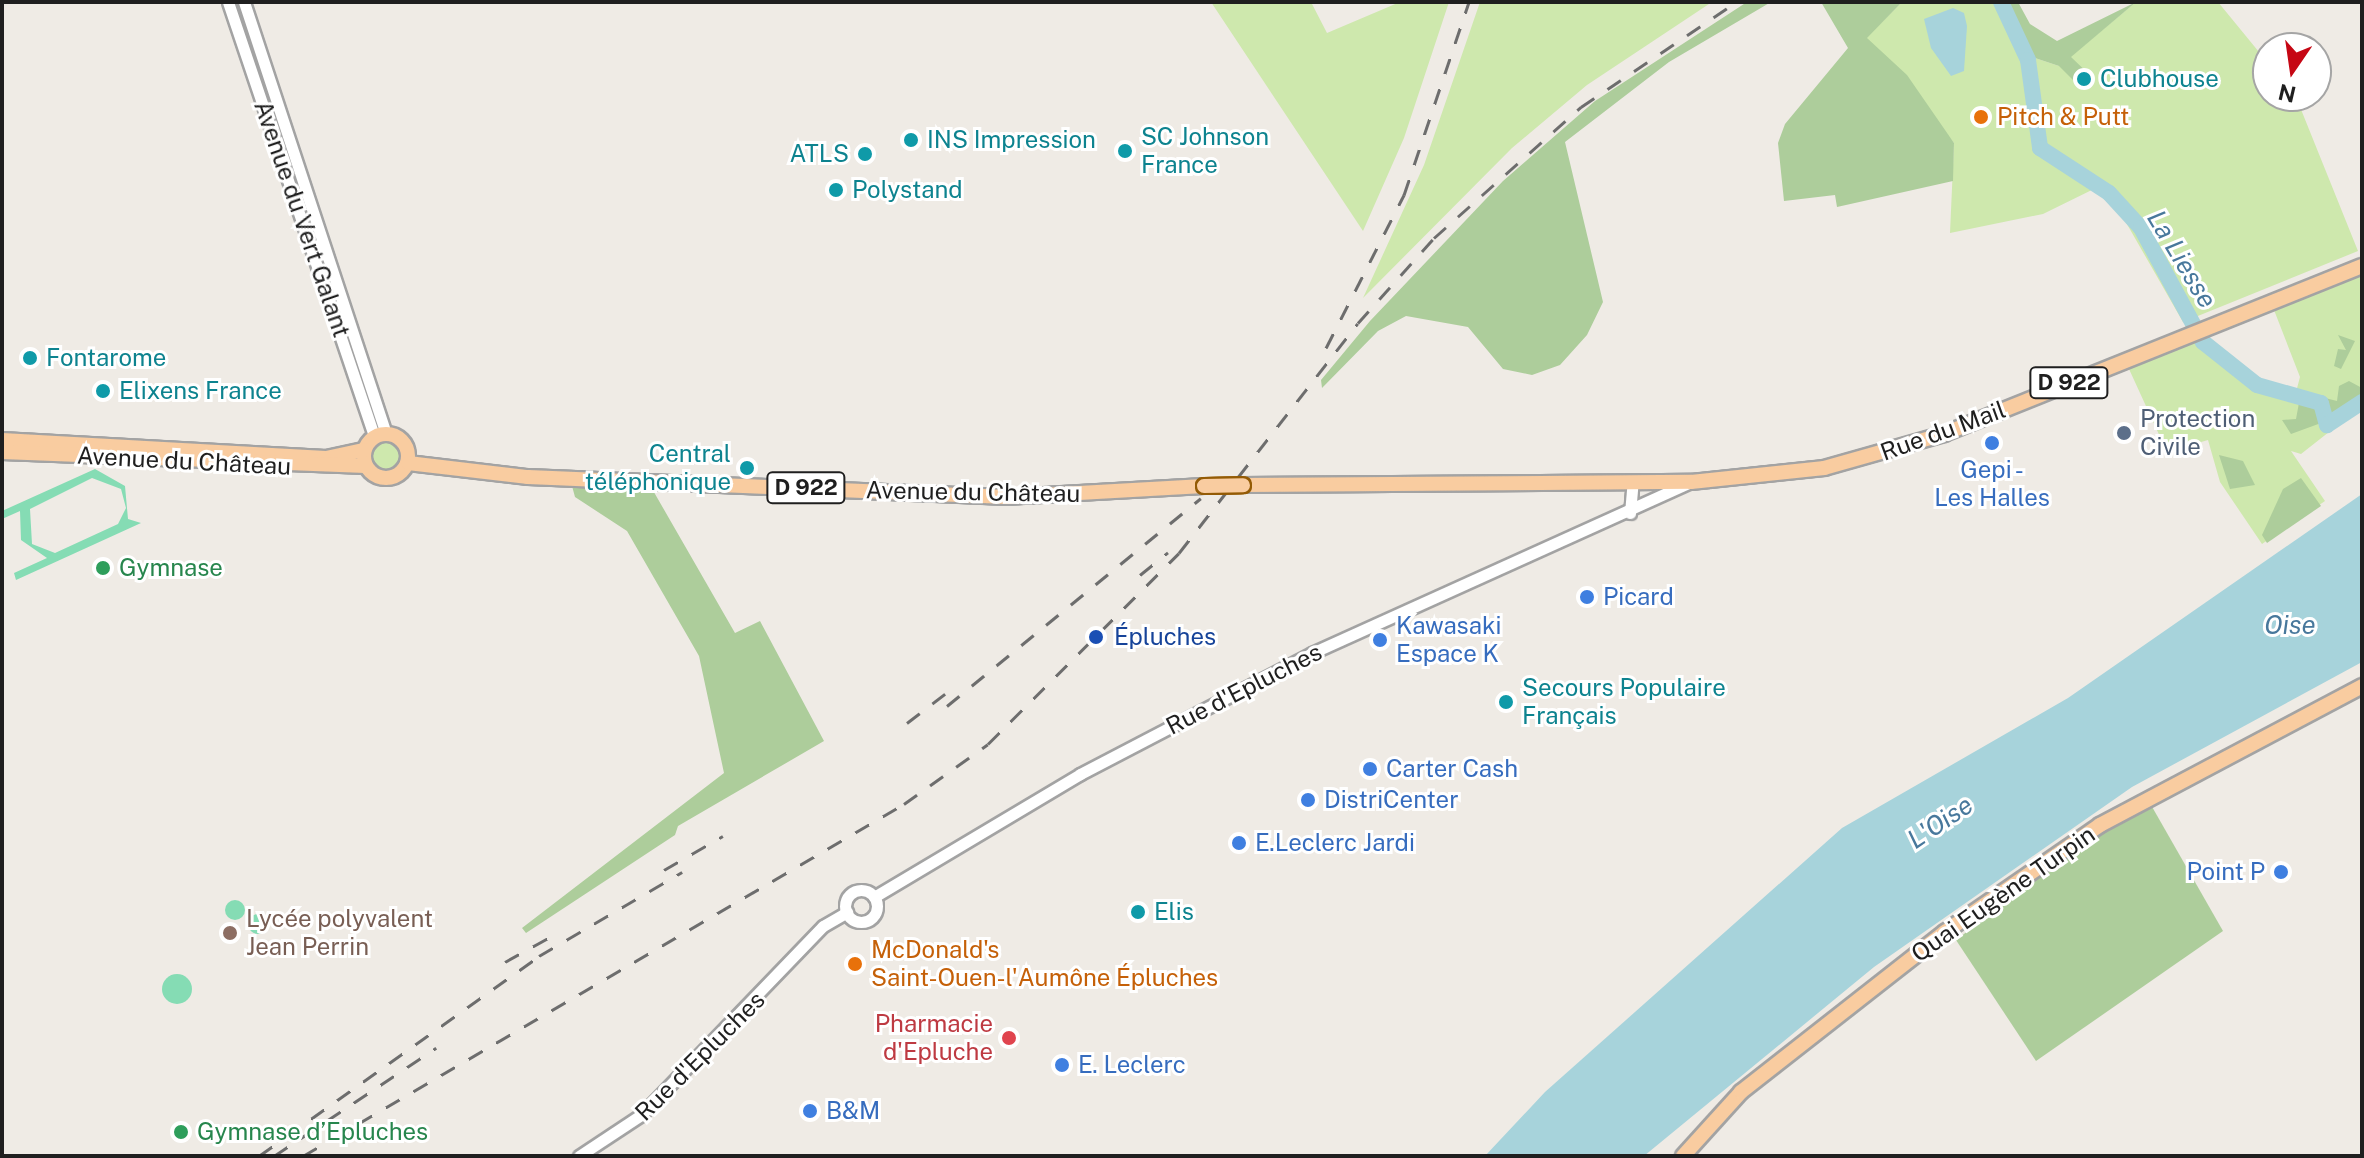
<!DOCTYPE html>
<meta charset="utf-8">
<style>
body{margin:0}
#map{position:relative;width:2364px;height:1158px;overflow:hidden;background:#efebe5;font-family:"Public Sans",sans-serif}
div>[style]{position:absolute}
.grass>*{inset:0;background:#cee8ad}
.round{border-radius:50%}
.forest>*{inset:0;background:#adcd9b}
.pitch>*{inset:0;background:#85dcb4}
.water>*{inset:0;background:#a7d3db}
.river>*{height:16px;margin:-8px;padding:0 8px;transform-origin:8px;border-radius:8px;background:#a7d3db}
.roads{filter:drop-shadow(2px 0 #a3a3a3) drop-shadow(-2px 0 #a3a3a3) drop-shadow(0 2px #a3a3a3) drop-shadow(0 -2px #a3a3a3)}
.minor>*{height:11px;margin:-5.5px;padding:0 5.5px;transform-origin:5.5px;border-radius:5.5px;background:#fff}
.minor>.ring{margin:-5.5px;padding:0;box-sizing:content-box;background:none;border:11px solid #fff;border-radius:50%}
.major>*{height:14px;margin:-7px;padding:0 7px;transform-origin:7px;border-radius:7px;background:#f9cca0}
.major>.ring{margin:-7px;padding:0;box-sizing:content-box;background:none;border:14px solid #f9cca0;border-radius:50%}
.rail>*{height:3px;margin-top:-1.5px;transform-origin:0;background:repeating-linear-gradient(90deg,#6d6d6d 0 16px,transparent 0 32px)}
.bridges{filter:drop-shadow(2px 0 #945b05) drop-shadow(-2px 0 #945b05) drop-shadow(0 2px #945b05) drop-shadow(0 -2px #945b05)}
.major-bridge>*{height:14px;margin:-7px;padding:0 7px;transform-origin:7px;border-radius:7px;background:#f9cca0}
.dots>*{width:22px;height:22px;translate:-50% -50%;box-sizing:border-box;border:4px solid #fff;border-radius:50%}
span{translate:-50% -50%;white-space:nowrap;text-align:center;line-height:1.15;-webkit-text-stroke:6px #fff;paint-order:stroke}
.shield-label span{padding:2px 6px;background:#fff;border:2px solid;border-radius:6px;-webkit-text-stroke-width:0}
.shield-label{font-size:22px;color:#1f1f1f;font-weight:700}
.culture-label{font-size:24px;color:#0d838f}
.left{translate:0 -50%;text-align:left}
.right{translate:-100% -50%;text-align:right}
.food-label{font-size:24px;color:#c56008}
.street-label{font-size:24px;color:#1f1f1f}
.service-label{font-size:24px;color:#4e5e75}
.shop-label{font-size:24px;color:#366cbe}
.leisure-label{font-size:24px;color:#27864d}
.transit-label{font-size:24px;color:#164399}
.education-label{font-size:24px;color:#785e54}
.health-label{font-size:24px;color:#be3a42}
.water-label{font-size:26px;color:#48789c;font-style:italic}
.frame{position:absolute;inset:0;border:4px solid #1f1f1f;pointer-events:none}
.north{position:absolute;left:2252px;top:32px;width:80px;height:80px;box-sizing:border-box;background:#fff;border:2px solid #a5a5a5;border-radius:50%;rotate:193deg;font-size:22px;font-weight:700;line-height:32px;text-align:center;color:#1f1f1f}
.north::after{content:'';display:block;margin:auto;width:28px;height:36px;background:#c60714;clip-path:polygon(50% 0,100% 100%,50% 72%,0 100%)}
</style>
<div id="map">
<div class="grass">
<i style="clip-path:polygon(1211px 2px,1311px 2px,1327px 33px,1400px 2px,1449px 2px,1404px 138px,1363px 231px)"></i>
<i style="clip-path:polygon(1480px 2px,1712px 2px,1587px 85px,1512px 148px,1363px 298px,1424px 165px)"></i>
<i style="clip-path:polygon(1902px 2px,1996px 2px,2020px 53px,2059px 66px,2136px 2px,2218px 2px,2268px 63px,2268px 96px,2296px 97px,2358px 251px,2183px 322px,2104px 184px,2043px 214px,1950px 233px,1954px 143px,1866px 38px)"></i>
<i style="clip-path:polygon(2362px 275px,2362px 406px,2301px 454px,2291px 451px,2325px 501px,2262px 544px,2220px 482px,2208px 440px,2167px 452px,2129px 369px,2204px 336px,2256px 382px,2296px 392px,2300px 377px,2274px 310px)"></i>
<i class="round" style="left:370px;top:440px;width:32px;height:32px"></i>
</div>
<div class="forest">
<i style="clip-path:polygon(1747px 2px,1771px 2px,1669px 62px,1565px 142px,1603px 302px,1587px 335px,1560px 365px,1532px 375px,1503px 369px,1468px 327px,1406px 316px,1378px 331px,1322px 388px,1321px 380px,1370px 321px,1503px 181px,1595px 101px)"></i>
<i style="clip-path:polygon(1821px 2px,1902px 2px,1867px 38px,1907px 75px,1954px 143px,1953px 181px,1837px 207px,1835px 195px,1784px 201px,1778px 143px,1785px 124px,1848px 48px)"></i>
<i style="clip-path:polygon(1996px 2px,2018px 2px,2030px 24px,2057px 41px,2136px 2px,2071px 57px,2094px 79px,2083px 90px,2059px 66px,2020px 53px)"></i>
<i style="clip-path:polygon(2338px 335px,2355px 341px,2341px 369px,2334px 366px,2338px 349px,2346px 350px)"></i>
<i style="clip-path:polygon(2349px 381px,2362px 388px,2362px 408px,2291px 434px,2282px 420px,2296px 419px,2301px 392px,2337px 401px,2339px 386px)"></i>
<i style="clip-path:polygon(2219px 455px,2243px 461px,2255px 485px,2230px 489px)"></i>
<i style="clip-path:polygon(2301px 478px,2321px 506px,2267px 543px,2262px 535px,2283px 489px)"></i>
<i style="clip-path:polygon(572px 486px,651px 487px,735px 633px,760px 621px,824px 741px,678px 826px,675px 835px,526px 933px,522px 928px,724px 773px,699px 656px,627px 531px,575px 497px)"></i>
<i style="clip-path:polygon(2151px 805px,2223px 931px,2036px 1061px,1956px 940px,2071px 853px)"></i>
</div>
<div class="pitch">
<i style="clip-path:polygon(evenodd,95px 469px,125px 486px,128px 519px,141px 523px,16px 580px,14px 573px,47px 558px,21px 540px,20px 511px,2px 519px,2px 511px,95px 469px,92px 478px,121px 489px,126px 508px,118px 524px,55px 553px,32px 544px,30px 509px,92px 478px)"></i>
<i class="round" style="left:225px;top:900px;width:20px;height:20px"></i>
<i class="round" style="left:248px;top:914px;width:20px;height:20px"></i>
<i class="round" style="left:162px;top:974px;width:30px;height:30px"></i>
</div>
<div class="water">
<i style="clip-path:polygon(1953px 8px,1964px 13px,1967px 26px,1964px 71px,1951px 76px,1931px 48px,1924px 19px)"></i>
<i style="clip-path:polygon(2362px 494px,2362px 662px,2132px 787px,1874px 967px,1644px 1156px,1485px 1156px,1545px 1092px,1842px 828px,2068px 698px)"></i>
</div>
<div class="river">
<i style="left:2001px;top:2px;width:64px;rotate:65deg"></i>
<i style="left:2028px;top:60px;width:89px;rotate:82.2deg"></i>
<i style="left:2040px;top:148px;width:82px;rotate:33.1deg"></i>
<i style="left:2109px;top:193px;width:47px;rotate:47.6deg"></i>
<i style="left:2141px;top:228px;width:130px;rotate:61.5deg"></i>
<i style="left:2203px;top:342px;width:69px;rotate:38.5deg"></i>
<i style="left:2257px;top:385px;width:66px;rotate:15.7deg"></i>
<i style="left:2321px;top:403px;width:23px;rotate:75deg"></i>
<i style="left:2327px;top:425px;width:42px;rotate:-33.3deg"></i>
</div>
<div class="roads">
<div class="minor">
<i style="left:228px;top:2px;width:458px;rotate:71.4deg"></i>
<i style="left:244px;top:2px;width:454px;rotate:71.8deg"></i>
<i style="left:1630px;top:513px;width:32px;rotate:-85deg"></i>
<i class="ring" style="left:845px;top:890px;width:21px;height:21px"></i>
<i style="left:874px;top:897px;width:240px;rotate:-30.8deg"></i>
<i style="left:1080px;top:774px;width:262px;rotate:-27.5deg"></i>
<i style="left:1312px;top:653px;width:416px;rotate:-24.3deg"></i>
<i style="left:579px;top:1156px;width:74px;rotate:-33.5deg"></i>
<i style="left:641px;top:1115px;width:262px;rotate:-46.1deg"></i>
<i style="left:823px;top:926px;width:28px;rotate:-30deg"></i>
</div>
<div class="major">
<i class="ring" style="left:364px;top:434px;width:30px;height:30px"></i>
<i style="left:2px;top:440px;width:324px;rotate:3.2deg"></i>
<i style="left:326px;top:458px;width:39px;rotate:-12deg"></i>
<i style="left:2px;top:452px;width:364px;rotate:2.2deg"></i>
<i style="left:408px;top:463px;width:121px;rotate:6.7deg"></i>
<i style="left:528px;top:477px;width:479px;rotate:2.4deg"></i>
<i style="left:1007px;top:497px;width:197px;rotate:-3.2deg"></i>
<i style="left:1243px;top:485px;width:448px;rotate:-0.4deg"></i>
<i style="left:1691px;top:482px;width:134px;rotate:-6deg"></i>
<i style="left:1824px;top:468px;width:125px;rotate:-15.8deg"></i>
<i style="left:1944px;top:434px;width:450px;rotate:-21.9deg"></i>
<i style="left:1683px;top:1156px;width:86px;rotate:-47.8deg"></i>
<i style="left:1741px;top:1092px;width:259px;rotate:-38.1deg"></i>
<i style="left:1945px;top:932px;width:188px;rotate:-34.6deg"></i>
<i style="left:2100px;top:825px;width:297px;rotate:-27.9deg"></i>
</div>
</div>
<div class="rail">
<i style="left:1326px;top:348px;width:172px;rotate:-63deg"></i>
<i style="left:1404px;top:195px;width:204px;rotate:-71.4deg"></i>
<i style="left:1140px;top:575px;width:36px;rotate:-39deg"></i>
<i style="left:947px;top:706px;width:328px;rotate:-39.3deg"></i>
<i style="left:907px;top:723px;width:59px;rotate:-37.5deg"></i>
<i style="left:664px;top:870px;width:68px;rotate:-30deg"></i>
<i style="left:505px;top:962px;width:51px;rotate:-29.1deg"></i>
<i style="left:259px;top:1156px;width:344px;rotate:-35.5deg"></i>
<i style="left:539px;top:956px;width:166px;rotate:-30.4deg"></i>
<i style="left:274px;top:1156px;width:195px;rotate:-33.7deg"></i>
<i style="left:303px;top:1156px;width:696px;rotate:-30.36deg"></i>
<i style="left:904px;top:804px;width:103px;rotate:-35.5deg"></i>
<i style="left:988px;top:744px;width:270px;rotate:-45deg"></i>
<i style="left:1179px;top:553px;width:291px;rotate:-52.1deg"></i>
<i style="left:1358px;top:323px;width:114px;rotate:-48.2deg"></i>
<i style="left:1434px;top:238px;width:197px;rotate:-41.7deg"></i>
<i style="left:1581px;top:107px;width:187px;rotate:-34.1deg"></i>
</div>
<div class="bridges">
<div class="major-bridge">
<i style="left:1204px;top:486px;width:39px;rotate:-1deg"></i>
</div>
</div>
<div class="dots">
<i style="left:2084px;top:79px;background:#0f9aa8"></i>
<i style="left:1981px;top:117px;background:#e8710a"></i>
<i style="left:911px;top:140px;background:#0f9aa8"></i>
<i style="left:1125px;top:151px;background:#0f9aa8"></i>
<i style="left:865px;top:154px;background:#0f9aa8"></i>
<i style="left:836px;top:190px;background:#0f9aa8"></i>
<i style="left:30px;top:358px;background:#0f9aa8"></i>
<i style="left:103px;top:391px;background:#0f9aa8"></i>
<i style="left:2124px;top:433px;background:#5c6f8a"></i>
<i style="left:1992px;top:443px;background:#3f7fe0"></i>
<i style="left:747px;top:468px;background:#0f9aa8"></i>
<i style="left:103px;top:568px;background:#2e9e5b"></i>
<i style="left:1587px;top:597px;background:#3f7fe0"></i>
<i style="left:1096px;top:637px;background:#1a4fb4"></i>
<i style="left:1380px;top:640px;background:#3f7fe0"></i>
<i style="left:1506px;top:702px;background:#0f9aa8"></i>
<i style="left:1370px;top:769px;background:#3f7fe0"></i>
<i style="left:1308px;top:800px;background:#3f7fe0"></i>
<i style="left:1239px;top:843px;background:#3f7fe0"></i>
<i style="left:2281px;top:872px;background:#3f7fe0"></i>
<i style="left:1138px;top:912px;background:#0f9aa8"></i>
<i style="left:230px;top:933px;background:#8d6e63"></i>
<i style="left:855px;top:964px;background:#e8710a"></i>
<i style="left:1009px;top:1038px;background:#e0444e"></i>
<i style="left:1062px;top:1065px;background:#3f7fe0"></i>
<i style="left:810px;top:1111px;background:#3f7fe0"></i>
<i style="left:181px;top:1132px;background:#2e9e5b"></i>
</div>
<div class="shield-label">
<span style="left:2069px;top:383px">D 922</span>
<span style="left:806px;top:488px">D 922</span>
</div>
<div class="culture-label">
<span class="left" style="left:2100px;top:79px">Clubhouse</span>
<span class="left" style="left:1141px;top:151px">SC Johnson<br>France</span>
<span class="left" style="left:927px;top:140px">INS Impression</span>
<span class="right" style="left:849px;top:154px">ATLS</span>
<span class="left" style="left:852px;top:190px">Polystand</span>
<span class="left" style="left:46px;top:358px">Fontarome</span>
<span class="left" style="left:119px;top:391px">Elixens France</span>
<span class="right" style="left:731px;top:468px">Central<br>téléphonique</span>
<span class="left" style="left:1522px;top:702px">Secours Populaire<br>Français</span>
<span class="left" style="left:1154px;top:912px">Elis</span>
</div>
<div class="food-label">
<span class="left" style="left:1997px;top:117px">Pitch &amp; Putt</span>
<span class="left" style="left:871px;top:964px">McDonald's<br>Saint-Ouen-l'Aumône Épluches</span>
</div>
<div class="street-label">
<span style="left:302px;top:219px;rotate:71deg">Avenue du Vert Galant</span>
<span style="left:1943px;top:431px;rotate:-20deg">Rue du Mail</span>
<span style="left:184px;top:461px;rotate:3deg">Avenue du Château</span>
<span style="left:973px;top:492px;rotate:1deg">Avenue du Château</span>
<span style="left:1244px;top:689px;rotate:-27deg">Rue d'Epluches</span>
<span style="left:2003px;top:894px;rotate:-35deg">Quai Eugène Turpin</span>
<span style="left:700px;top:1056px;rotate:-45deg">Rue d'Epluches</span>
</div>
<div class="service-label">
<span class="left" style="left:2140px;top:433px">Protection<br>Civile</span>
</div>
<div class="shop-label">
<span style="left:1992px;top:484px">Gepi -<br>Les Halles</span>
<span class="left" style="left:1603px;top:597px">Picard</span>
<span class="left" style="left:1396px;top:640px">Kawasaki<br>Espace K</span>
<span class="left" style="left:1386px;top:769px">Carter Cash</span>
<span class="left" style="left:1324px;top:800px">DistriCenter</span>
<span class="left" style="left:1255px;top:843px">E.Leclerc Jardi</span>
<span class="right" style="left:2265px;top:872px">Point P</span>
<span class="left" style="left:1078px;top:1065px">E. Leclerc</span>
<span class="left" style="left:826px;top:1111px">B&amp;M</span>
</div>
<div class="leisure-label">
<span class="left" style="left:119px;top:568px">Gymnase</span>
<span class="left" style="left:197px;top:1132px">Gymnase d’Epluches</span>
</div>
<div class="transit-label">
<span class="left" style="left:1114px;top:637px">Épluches</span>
</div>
<div class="education-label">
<span class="left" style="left:246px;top:933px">Lycée polyvalent<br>Jean Perrin</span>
</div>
<div class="health-label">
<span class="right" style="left:993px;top:1038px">Pharmacie<br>d'Epluche</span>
</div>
<div class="water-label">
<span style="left:2182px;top:259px;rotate:59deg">La Liesse</span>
<span style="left:2290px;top:625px">Oise</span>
<span style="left:1940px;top:822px;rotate:-34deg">L'Oise</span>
</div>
<div class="frame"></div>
<div class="north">N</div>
</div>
